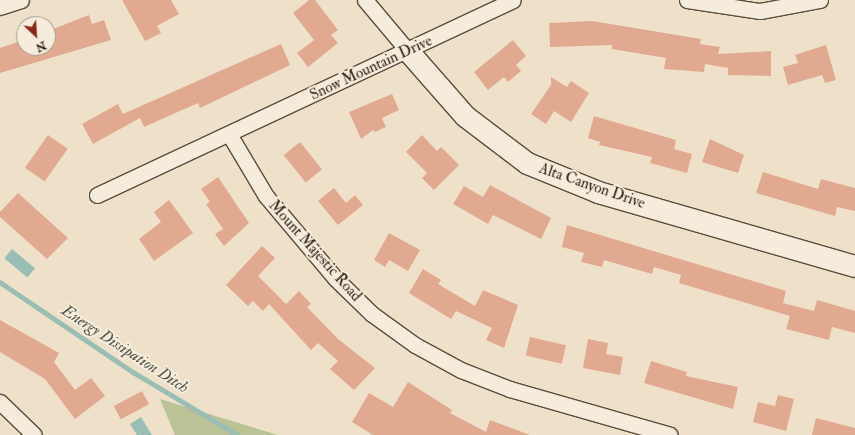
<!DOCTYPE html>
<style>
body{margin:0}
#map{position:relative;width:855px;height:435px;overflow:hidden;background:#efe1c9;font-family:"IM FELL Double Pica",serif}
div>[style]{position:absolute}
.green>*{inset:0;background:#bac296}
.water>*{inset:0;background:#9abeb3;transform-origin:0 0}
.stream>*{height:4.5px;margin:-2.25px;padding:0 2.25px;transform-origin:2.25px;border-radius:2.25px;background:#9abeb3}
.building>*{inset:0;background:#e1aa90;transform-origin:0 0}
.roads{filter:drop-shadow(1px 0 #5a4e3e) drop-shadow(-1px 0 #5a4e3e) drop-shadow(0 1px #5a4e3e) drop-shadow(0 -1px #5a4e3e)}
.street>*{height:15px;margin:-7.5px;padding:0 7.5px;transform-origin:7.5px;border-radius:7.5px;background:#f5ecdc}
.secondary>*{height:21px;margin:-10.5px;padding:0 10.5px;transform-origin:10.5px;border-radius:10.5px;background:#f5ecdc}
span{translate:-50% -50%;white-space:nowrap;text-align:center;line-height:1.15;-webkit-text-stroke:4px #f5ecdc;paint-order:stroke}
.street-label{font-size:15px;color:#291d10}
.water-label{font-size:16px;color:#515549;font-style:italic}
.north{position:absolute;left:16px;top:16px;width:40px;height:40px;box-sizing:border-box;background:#f5ecdc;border:1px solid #a3998a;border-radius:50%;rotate:155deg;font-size:11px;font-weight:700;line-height:16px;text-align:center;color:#291d10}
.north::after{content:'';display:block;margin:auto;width:14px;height:18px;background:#8f2418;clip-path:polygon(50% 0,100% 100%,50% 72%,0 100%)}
</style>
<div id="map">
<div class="green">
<i style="clip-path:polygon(160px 399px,278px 435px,175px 435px)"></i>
</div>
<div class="water">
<i style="left:12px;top:249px;width:30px;height:12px;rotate:40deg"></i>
<i style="clip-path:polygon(141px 417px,152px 435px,137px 435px,130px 424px)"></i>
</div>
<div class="stream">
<i style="left:0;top:282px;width:161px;rotate:34.1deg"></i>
<i style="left:133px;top:372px;width:122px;rotate:31deg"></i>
</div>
<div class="building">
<i style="clip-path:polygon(122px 0,171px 0,179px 14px,157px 26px,161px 33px,145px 41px)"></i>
<i style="clip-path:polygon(309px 0,315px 0,338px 30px,331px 35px,338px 43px,308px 67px,297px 53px,314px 40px,293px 13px)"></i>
<i style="clip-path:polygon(89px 15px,92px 24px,104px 20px,111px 40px,0 73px,0 48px,24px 40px,24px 48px,48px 48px,48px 31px)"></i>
<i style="clip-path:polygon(592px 21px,701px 39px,700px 44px,720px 47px,718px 54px,771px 51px,771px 76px,728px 75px,728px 68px,705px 64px,704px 72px,664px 69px,666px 58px,612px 49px,612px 45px,550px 47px,549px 23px)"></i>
<i style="clip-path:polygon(513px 40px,526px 56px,516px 65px,521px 71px,508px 82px,504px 77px,488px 90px,474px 72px)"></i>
<i style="clip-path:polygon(281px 44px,290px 65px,200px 108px,198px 103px,144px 127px,140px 118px,93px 144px,82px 124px,118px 104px,123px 114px)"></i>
<i style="clip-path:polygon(826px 45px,836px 80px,825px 83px,822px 75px,788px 85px,783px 67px,798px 63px,795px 55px)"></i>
<i style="clip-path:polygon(551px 77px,567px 87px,571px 81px,589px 93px,571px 122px,554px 111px,546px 124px,531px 114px,551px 85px)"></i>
<i style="clip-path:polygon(392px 94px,399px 110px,382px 118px,386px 127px,375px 132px,373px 130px,361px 139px,349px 112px)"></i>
<i style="clip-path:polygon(594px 116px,676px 140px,674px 149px,692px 154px,687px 173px,650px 163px,652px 157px,599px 145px,600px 142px,588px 138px)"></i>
<i style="left:48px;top:135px;width:24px;height:40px;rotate:35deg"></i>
<i style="clip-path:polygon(422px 135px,437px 151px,441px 147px,459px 165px,434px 190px,422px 178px,427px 173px,406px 152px)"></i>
<i style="clip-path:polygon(710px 139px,744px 155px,738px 173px,702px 162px)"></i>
<i style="left:300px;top:142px;width:35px;height:21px;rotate:51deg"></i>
<i style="clip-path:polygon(763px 172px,818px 189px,821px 179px,855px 188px,855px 211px,837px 207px,835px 216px,756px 193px)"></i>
<i style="clip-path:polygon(218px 177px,249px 223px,224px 246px,215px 234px,223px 229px,206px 204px,210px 202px,201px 189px)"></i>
<i style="clip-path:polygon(490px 185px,551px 218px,541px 239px,493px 215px,488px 224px,453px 204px,464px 186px,483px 197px)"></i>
<i style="clip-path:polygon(334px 188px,346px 203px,355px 195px,363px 205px,338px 225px,318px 201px)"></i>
<i style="clip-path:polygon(18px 193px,68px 238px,47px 259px,0 217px,0 212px)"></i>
<i style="clip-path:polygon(169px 200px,193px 233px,154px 261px,139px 239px,161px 222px,154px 212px)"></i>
<i style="clip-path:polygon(567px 225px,786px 291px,783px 303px,814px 311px,817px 300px,855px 311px,855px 333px,832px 327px,829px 340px,786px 329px,790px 316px,679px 283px,681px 275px,654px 267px,652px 274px,604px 260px,602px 267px,581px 262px,584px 253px,562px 247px)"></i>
<i style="clip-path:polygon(389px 233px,420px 250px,408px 271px,389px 260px,385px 267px,374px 260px)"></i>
<i style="clip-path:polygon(262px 246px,275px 258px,258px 276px,286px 304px,299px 291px,311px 304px,307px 307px,338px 339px,375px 368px,354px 390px,330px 369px,338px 361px,318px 343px,311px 350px,269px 304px,263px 311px,253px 301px,248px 306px,226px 285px)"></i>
<i style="clip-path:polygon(423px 269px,441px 280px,438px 284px,475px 306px,483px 290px,518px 305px,504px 348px,486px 340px,492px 328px,456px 311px,451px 319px,409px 293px)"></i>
<i style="clip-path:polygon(0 320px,59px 353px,54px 362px,75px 390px,91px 378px,105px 396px,75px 419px,45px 379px,0 352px)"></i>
<i style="left:530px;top:337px;width:37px;height:19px;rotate:13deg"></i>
<i style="clip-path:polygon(588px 339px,608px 343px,606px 354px,623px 357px,620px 375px,583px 368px)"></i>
<i style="clip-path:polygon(651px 361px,687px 372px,686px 376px,738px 387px,733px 409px,644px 383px)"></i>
<i style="clip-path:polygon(408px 382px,452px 410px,450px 413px,486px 432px,490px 420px,530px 435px,373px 435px,352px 422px,369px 393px,393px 407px)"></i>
<i style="left:142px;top:391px;width:15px;height:32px;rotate:62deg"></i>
<i style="clip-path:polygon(778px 395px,794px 399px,786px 431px,753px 422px,758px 402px,775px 406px)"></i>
<i style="clip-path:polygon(816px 418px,855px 428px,855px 435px,812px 435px)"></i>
</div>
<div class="roads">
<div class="street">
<i style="left:365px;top:0;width:67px;rotate:49.9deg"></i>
<i style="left:687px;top:0;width:74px;rotate:8.6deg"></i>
<i style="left:760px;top:11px;width:61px;rotate:-10.4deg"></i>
<i style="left:0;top:7px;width:22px;rotate:-18deg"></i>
<i style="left:229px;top:134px;width:72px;rotate:59.2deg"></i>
<i style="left:266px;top:196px;width:107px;rotate:49.9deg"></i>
<i style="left:335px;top:278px;width:52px;rotate:44.2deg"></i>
<i style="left:372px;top:314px;width:53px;rotate:35.8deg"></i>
<i style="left:415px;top:345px;width:52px;rotate:28.5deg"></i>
<i style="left:461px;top:370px;width:53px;rotate:21.2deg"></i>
<i style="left:510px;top:389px;width:166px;rotate:16deg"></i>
<i style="left:97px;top:195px;width:459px;rotate:-25.1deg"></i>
<i style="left:0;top:402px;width:47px;rotate:44.1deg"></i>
</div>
<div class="secondary">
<i style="left:408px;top:51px;width:86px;rotate:48.8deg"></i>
<i style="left:465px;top:116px;width:78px;rotate:37.2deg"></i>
<i style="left:527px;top:163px;width:77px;rotate:22.2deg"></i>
<i style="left:598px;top:192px;width:267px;rotate:16.1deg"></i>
</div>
</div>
<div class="street-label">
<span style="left:371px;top:68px;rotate:-25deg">Snow Mountain Drive</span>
<span style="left:592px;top:186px;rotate:19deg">Alta Canyon Drive</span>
<span style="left:315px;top:251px;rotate:48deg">Mount Majestic Road</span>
</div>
<div class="water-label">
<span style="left:125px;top:349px;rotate:33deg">Energy Dissipation Ditch</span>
</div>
<div class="north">N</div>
</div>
